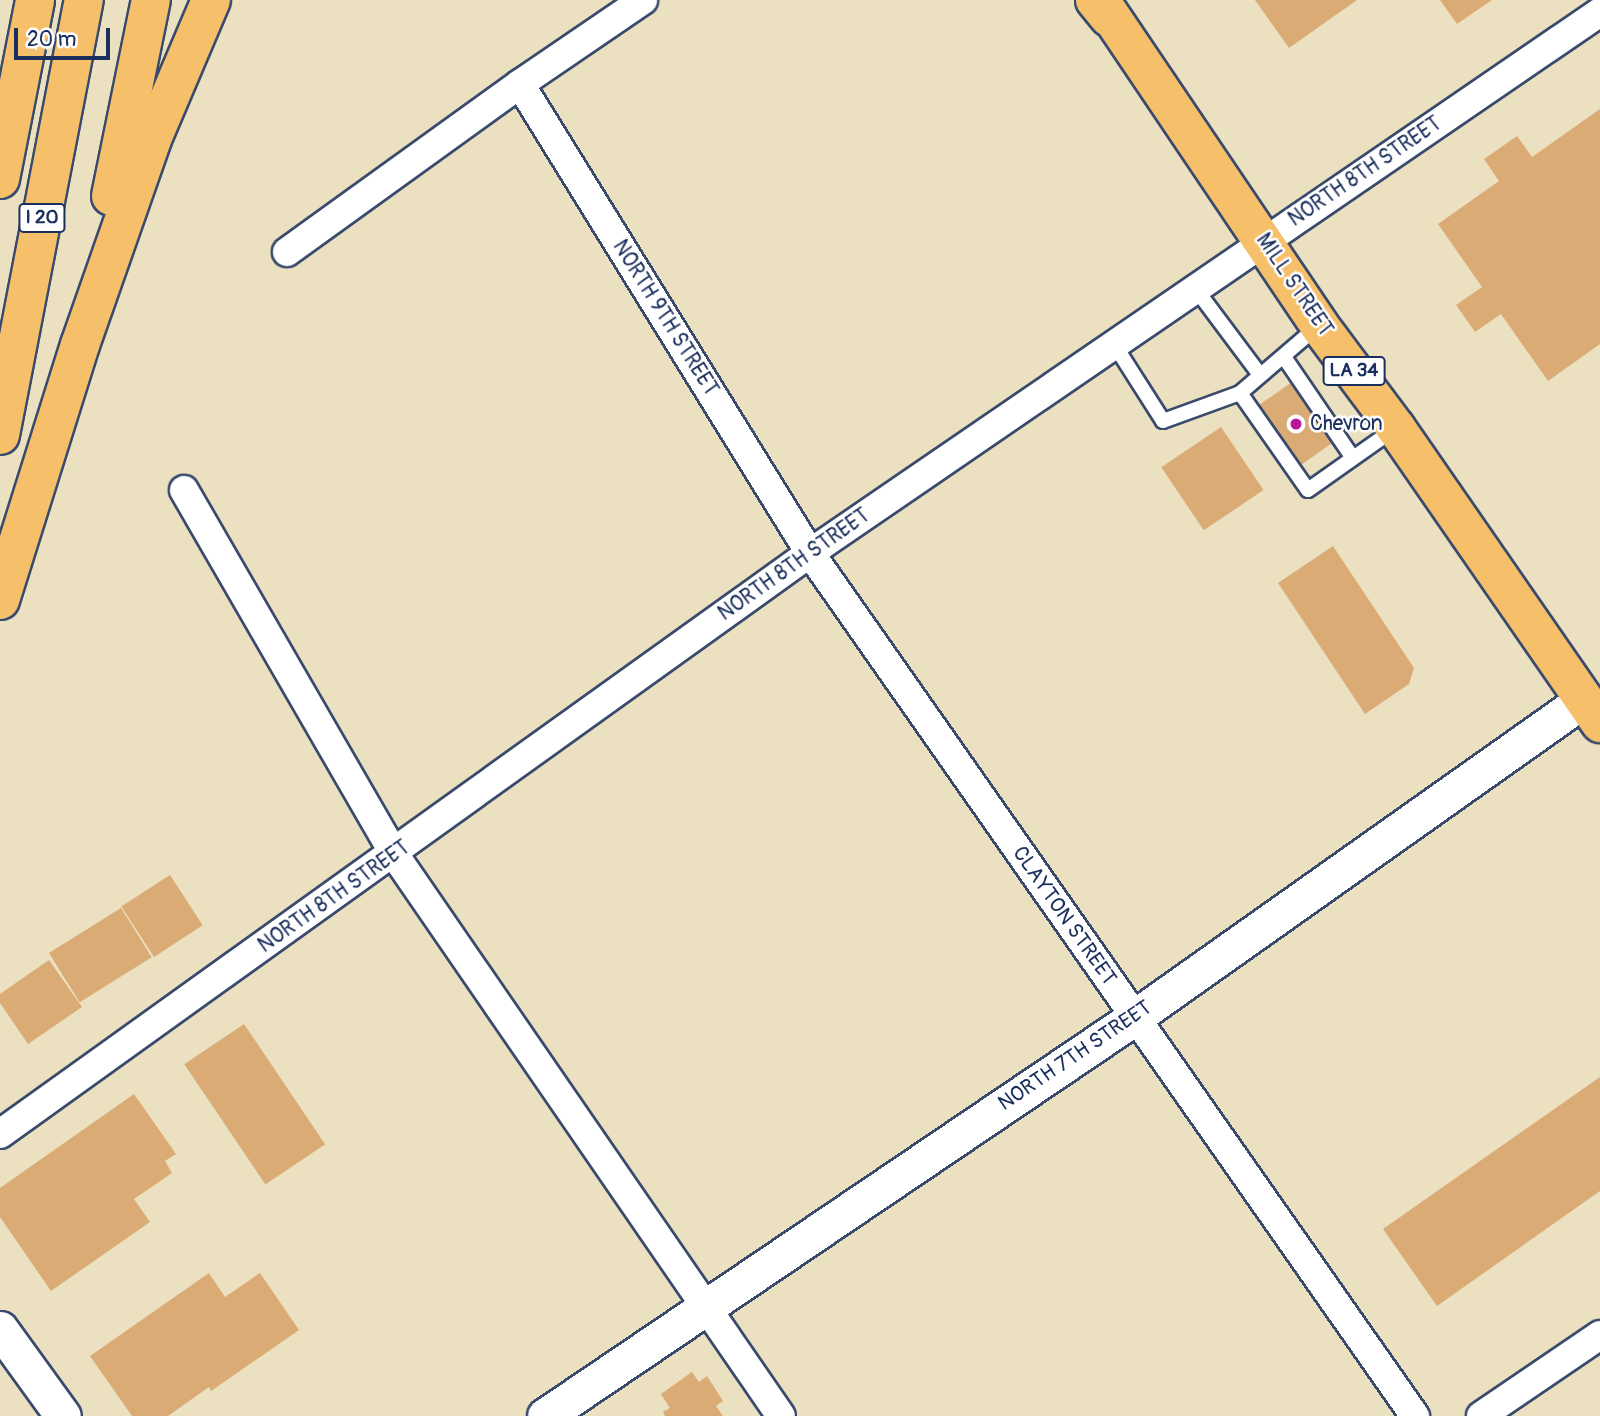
<!DOCTYPE html>
<style>
body{margin:0}
#map{position:relative;width:1600px;height:1416px;overflow:hidden;background:#ebe1c0;font-family:Pangolin,sans-serif}
div>[style]{position:absolute}
.building>*{inset:0;background:#daab75;transform-origin:0 0}
.roads{filter:drop-shadow(2px 0 #3a4a6d) drop-shadow(-2px 0 #3a4a6d) drop-shadow(0 2px #3a4a6d) drop-shadow(0 -2px #3a4a6d)}
.service>*{height:14px;margin:-7px;padding:0 7px;transform-origin:7px;border-radius:7px;background:#fff}
.minor>*{height:28px;margin:-14px;padding:0 14px;transform-origin:14px;border-radius:14px;background:#fff}
.tertiary>*{height:35px;margin:-17.5px;padding:0 17.5px;transform-origin:17.5px;border-radius:17.5px;background:#fff}
.primary>*{height:38px;margin:-19px;padding:0 19px;transform-origin:19px;border-radius:19px;background:#f6c06b}
.motorway>*{height:38px;margin:-19px;padding:0 19px;transform-origin:19px;border-radius:19px;background:#f6c06b}
.dots>*{width:19px;height:19px;translate:-50% -50%;box-sizing:border-box;border:4px solid #fff;border-radius:50%}
span{translate:-50% -50%;white-space:nowrap;text-align:center;line-height:1.15;-webkit-text-stroke:5px #fff;paint-order:stroke}
.shield-label span{padding:2px 5px;background:#fff;border:2px solid;border-radius:5px;-webkit-text-stroke-width:0}
.shield-label{font-size:19px;color:#1b2f5e;font-weight:700}
.street-label{font-size:21px;color:#1b2f5e}
.poi-label{font-size:21px;color:#1b2f5e}
.left{translate:0 -50%;text-align:left}
.scale{position:absolute;left:14px;top:28px;width:96px;height:32px;box-sizing:border-box;border:4px solid #1b2f5e;border-top:0;padding-left:9px;font-size:21px;line-height:24px;white-space:nowrap;color:#1b2f5e;-webkit-text-stroke:5px #fff;paint-order:stroke}
</style>
<div id="map">
<div class="building">
<i style="clip-path:polygon(1255px 0,1357px 0,1289px 48px)"></i>
<i style="clip-path:polygon(1440px 0,1492px 0,1457px 24px)"></i>
<i style="clip-path:polygon(1600px 109px,1600px 344px,1548px 381px,1501px 314px,1475px 332px,1456px 305px,1482px 287px,1438px 224px,1499px 181px,1484px 159px,1517px 136px,1532px 157px)"></i>
<i style="left:1292px;top:382px;width:73px;height:42px;rotate:55deg"></i>
<i style="left:1221px;top:427px;width:76px;height:72px;rotate:56deg"></i>
<i style="clip-path:polygon(1333px 546px,1414px 668px,1409px 684px,1365px 714px,1278px 583px)"></i>
<i style="left:170px;top:875px;width:60px;height:58px;rotate:57deg"></i>
<i style="left:121px;top:908px;width:58px;height:85px;rotate:58deg"></i>
<i style="clip-path:polygon(49px 960px,82px 1007px,28px 1044px,0 1003px,0 994px)"></i>
<i style="left:244px;top:1024px;width:145px;height:72px;rotate:56deg"></i>
<i style="clip-path:polygon(1600px 1077px,1600px 1191px,1437px 1306px,1383px 1229px)"></i>
<i style="clip-path:polygon(134px 1094px,176px 1154px,165px 1161px,172px 1173px,134px 1199px,150px 1222px,51px 1291px,0 1217px,0 1188px)"></i>
<i style="clip-path:polygon(209px 1273px,225px 1297px,260px 1273px,299px 1330px,211px 1391px,209px 1387px,168px 1416px,132px 1416px,90px 1356px)"></i>
<i style="clip-path:polygon(692px 1372px,699px 1382px,707px 1376px,723px 1401px,716px 1406px,723px 1416px,665px 1416px,663px 1412px,670px 1408px,661px 1394px)"></i>
</div>
<div class="roads">
<div class="service">
<i style="left:1195px;top:288px;width:109px;rotate:53.2deg"></i>
<i style="left:1318px;top:326px;width:103px;rotate:139.3deg"></i>
<i style="left:1240px;top:393px;width:118px;rotate:55deg"></i>
<i style="left:1308px;top:490px;width:108px;rotate:-35.2deg"></i>
<i style="left:1114px;top:344px;width:91px;rotate:57.5deg"></i>
<i style="left:1163px;top:421px;width:82px;rotate:-20deg"></i>
<i style="left:1284px;top:357px;width:122px;rotate:55.7deg"></i>
</div>
<div class="minor">
<i style="left:520px;top:84px;width:551px;rotate:58.27deg"></i>
<i style="left:810px;top:553px;width:1054px;rotate:54.97deg"></i>
<i style="left:287px;top:252px;width:287px;rotate:-35.8deg"></i>
<i style="left:520px;top:84px;width:149px;rotate:-34.3deg"></i>
<i style="left:184px;top:490px;width:420px;rotate:60deg"></i>
<i style="left:394px;top:854px;width:682px;rotate:55.45deg"></i>
<i style="left:0;top:1134px;width:997px;rotate:-35.65deg"></i>
<i style="left:810px;top:553px;width:957px;rotate:-34.4deg"></i>
<i style="left:1481px;top:1416px;width:144px;rotate:-34.2deg"></i>
</div>
<div class="tertiary">
<i style="left:0;top:1329px;width:107px;rotate:54.1deg"></i>
<i style="left:545px;top:1416px;width:712px;rotate:-34.07deg"></i>
<i style="left:1135px;top:1017px;width:549px;rotate:-35.28deg"></i>
</div>
<div class="primary">
<i style="left:1100px;top:0;width:392px;rotate:56deg"></i>
<i style="left:1319px;top:325px;width:129px;rotate:53.2deg"></i>
<i style="left:1396px;top:428px;width:359px;rotate:55.3deg"></i>
</div>
<div class="motorway">
<i style="left:1095px;top:0;width:22px;rotate:51deg"></i>
<i style="left:0;top:179px;width:182px;rotate:-78.9deg"></i>
<i style="left:111px;top:196px;width:200px;rotate:-78.5deg"></i>
<i style="left:0;top:435px;width:443px;rotate:-79.1deg"></i>
<i style="left:0;top:600px;width:267px;rotate:-72.6deg"></i>
<i style="left:80px;top:345px;width:218px;rotate:-70.7deg"></i>
<i style="left:152px;top:139px;width:151px;rotate:-67deg"></i>
</div>
</div>
<div class="dots">
<i style="left:1296px;top:424px;background:#b5179e"></i>
</div>
<div class="shield-label">
<span style="left:42px;top:218px">I 20</span>
<span style="left:1354px;top:371px">LA 34</span>
</div>
<div class="street-label">
<span style="left:1365px;top:172px;rotate:-34deg">NORTH 8TH STREET</span>
<span style="left:1294px;top:285px;rotate:56deg">MILL STREET</span>
<span style="left:665px;top:318px;rotate:58deg">NORTH 9TH STREET</span>
<span style="left:794px;top:565px;rotate:-35deg">NORTH 8TH STREET</span>
<span style="left:334px;top:897px;rotate:-35deg">NORTH 8TH STREET</span>
<span style="left:1064px;top:916px;rotate:55deg">CLAYTON STREET</span>
<span style="left:1075px;top:1056px;rotate:-34deg">NORTH 7TH STREET</span>
</div>
<div class="poi-label">
<span class="left" style="left:1310px;top:424px">Chevron</span>
</div>
<div class="scale">20 m</div>
</div>
